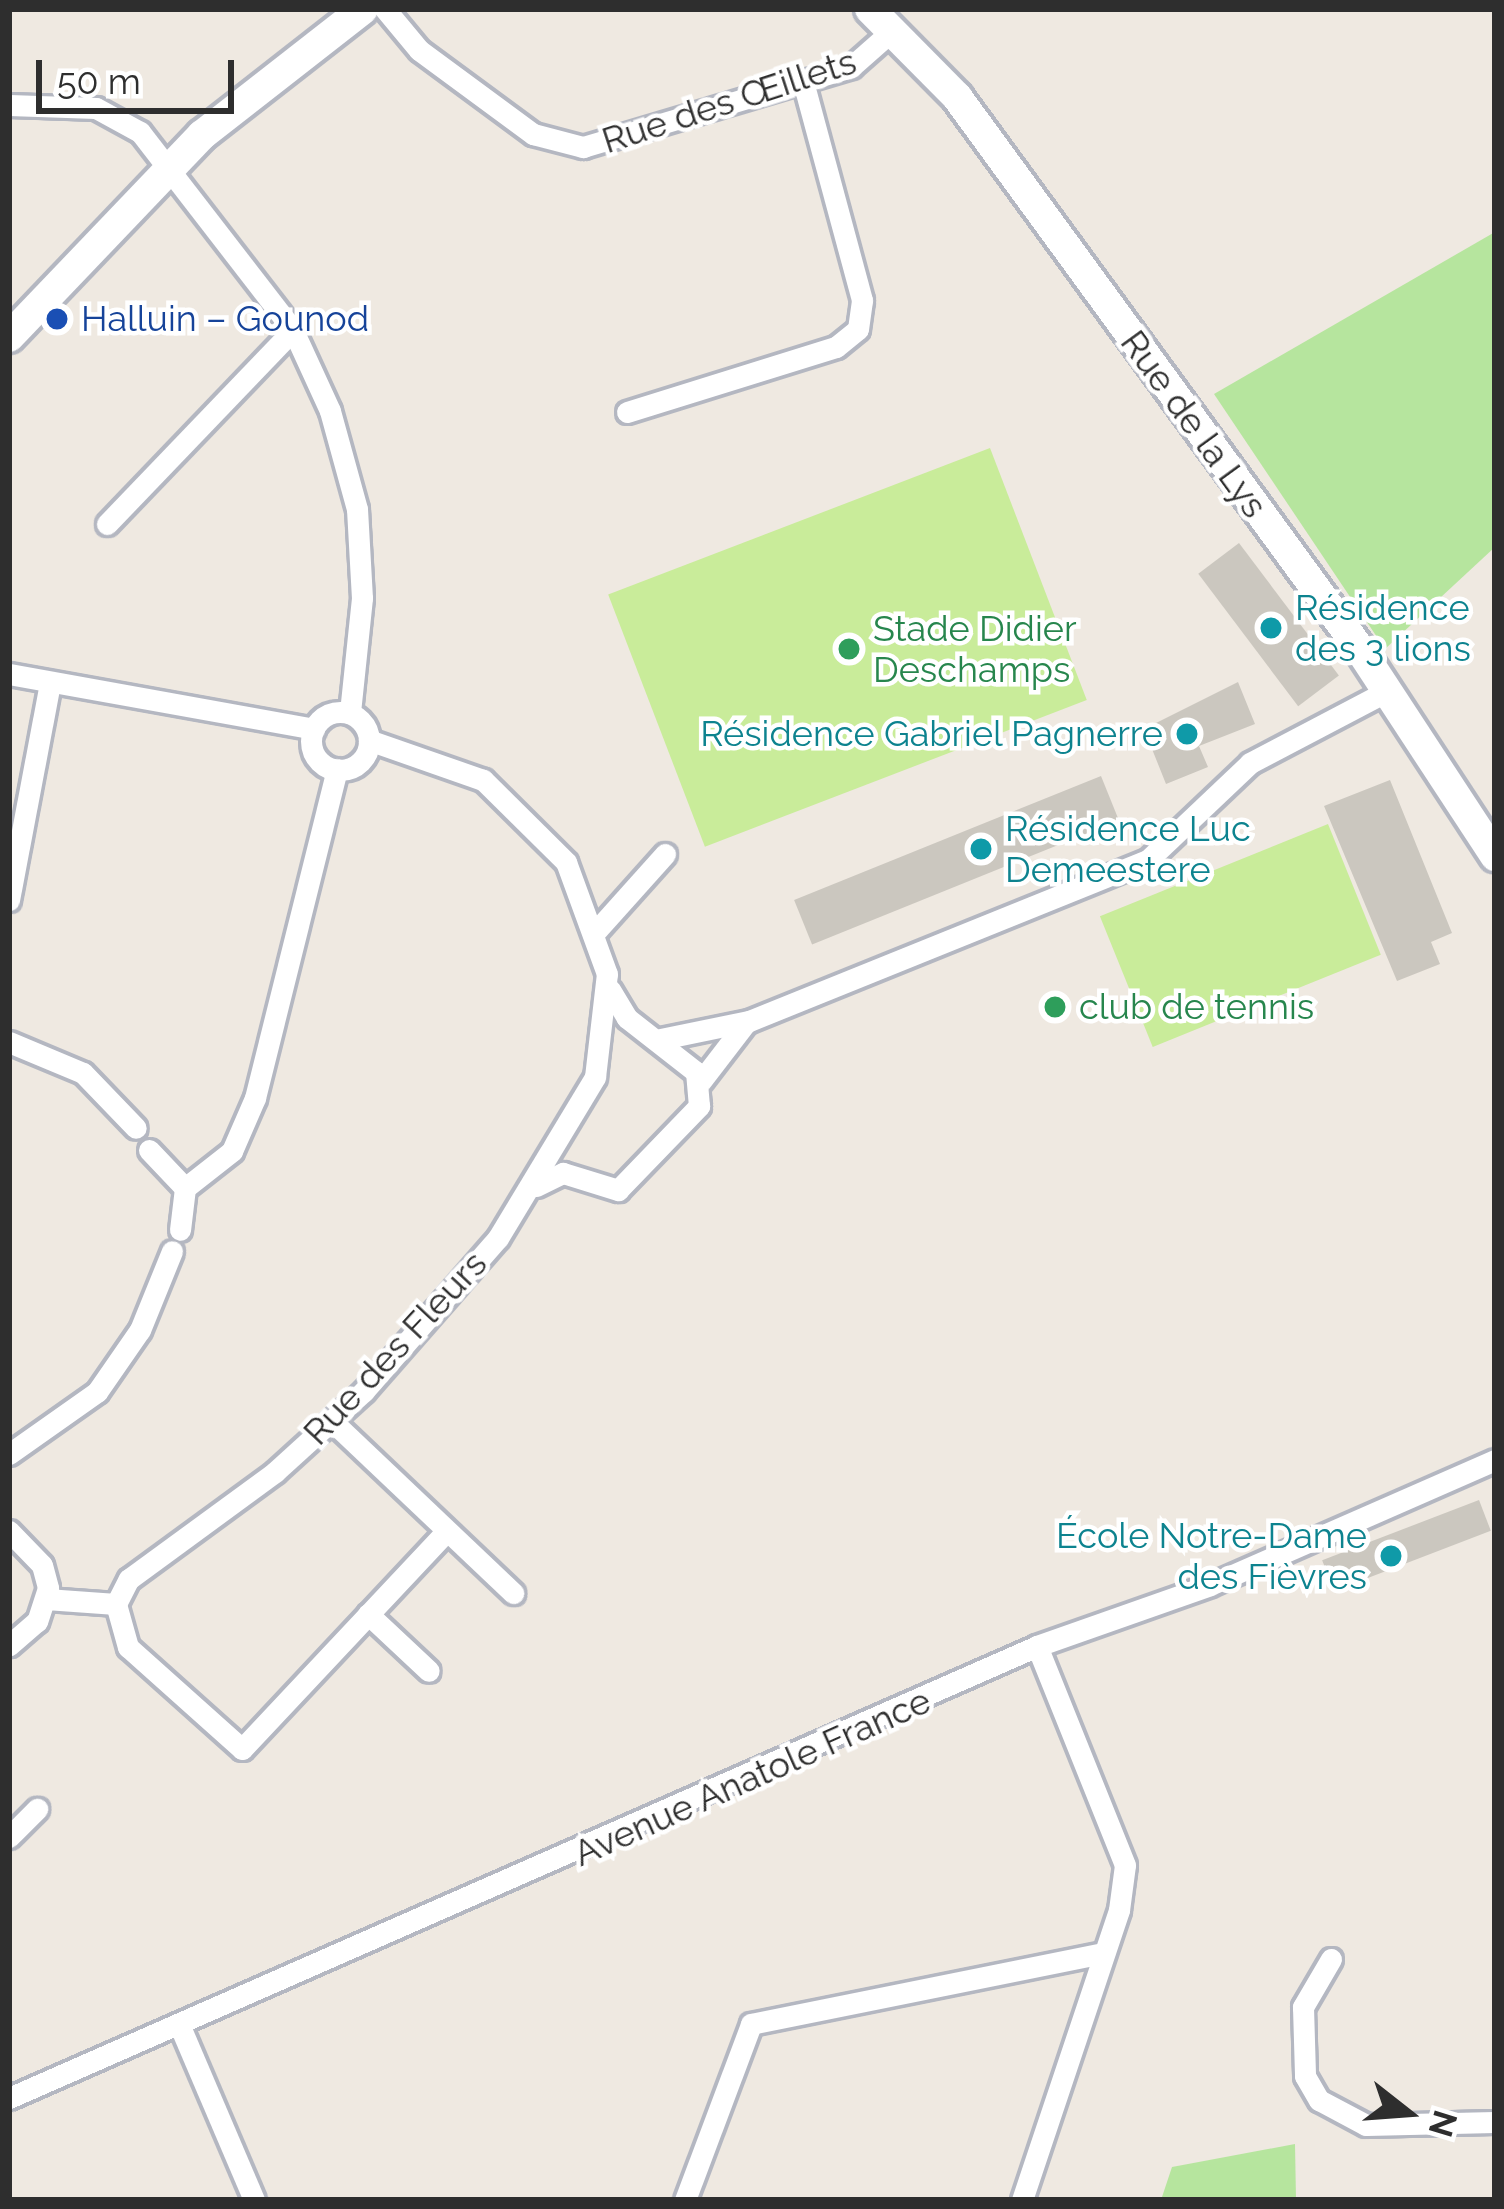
<!DOCTYPE html>
<meta charset="utf-8">
<style>
body{margin:0}
#map{position:relative;width:1504px;height:2209px;overflow:hidden;background:#efe9e1;font-family:Raleway,sans-serif}
div>[style]{position:absolute}
.green>*{inset:0;background:#b6e59e}
.pitch>*{inset:0;background:#c9ec9a;transform-origin:0 0}
.building>*{inset:0;background:#cbc7bf;transform-origin:0 0}
.roads{filter:drop-shadow(3px 0 #b4b7c1) drop-shadow(-3px 0 #b4b7c1) drop-shadow(0 3px #b4b7c1) drop-shadow(0 -3px #b4b7c1)}
.street>*{height:21px;margin:-10.5px;padding:0 10.5px;transform-origin:10.5px;border-radius:10.5px;background:#fff}
.street>.ring{margin:-10.5px;padding:0;box-sizing:content-box;background:none;border:21px solid #fff;border-radius:50%}
.secondary>*{height:30px;margin:-15px;padding:0 15px;transform-origin:15px;border-radius:15px;background:#fff}
.dots>*{width:33px;height:33px;translate:-50% -50%;box-sizing:border-box;border:6px solid #fff;border-radius:50%}
span{translate:-50% -50%;white-space:nowrap;text-align:center;line-height:1.15;-webkit-text-stroke:9px #fff;paint-order:stroke}
.street-label{font-size:36px;color:#2e2e2e}
.transit-label{font-size:36px;color:#164399}
.left{translate:0 -50%;text-align:left}
.culture-label{font-size:36px;color:#0d838f}
.right{translate:-100% -50%;text-align:right}
.leisure-label{font-size:36px;color:#27864d}
.frame{position:absolute;inset:0;border:12px solid #2e2e2e;pointer-events:none}
.north{position:absolute;left:1348px;top:2053px;width:120px;height:120px;-webkit-text-stroke:9px #fff;paint-order:stroke;rotate:107deg;font-size:33px;font-weight:700;line-height:48px;text-align:center;color:#2e2e2e}
.north::after{content:'';display:block;margin:auto;width:42px;height:54px;background:#2e2e2e;clip-path:polygon(50% 0,100% 100%,50% 72%,0 100%)}
.scale{position:absolute;left:36px;top:60px;width:198px;height:54px;box-sizing:border-box;border:6px solid #2e2e2e;border-top:0;padding-left:15px;font-size:36px;line-height:42px;white-space:nowrap;color:#2e2e2e;-webkit-text-stroke:9px #fff;paint-order:stroke}
</style>
<div id="map">
<div class="green">
<i style="clip-path:polygon(1495px 232px,1495px 547px,1385px 649px,1214px 394px)"></i>
<i style="clip-path:polygon(1295px 2144px,1296px 2200px,1161px 2200px,1172px 2167px)"></i>
</div>
<div class="pitch">
<i style="left:990px;top:448px;width:270px;height:409px;rotate:69deg"></i>
<i style="left:1328px;top:824px;width:141px;height:246px;rotate:68deg"></i>
</div>
<div class="building">
<i style="left:1239px;top:543px;width:166px;height:51px;rotate:53deg"></i>
<i style="clip-path:polygon(1238px 682px,1255px 724px,1199px 746px,1208px 767px,1166px 784px,1144px 729px)"></i>
<i style="left:1101px;top:776px;width:48px;height:331px;rotate:68deg"></i>
<i style="clip-path:polygon(1390px 780px,1452px 933px,1431px 942px,1440px 964px,1397px 981px,1324px 806px)"></i>
<i style="left:1479px;top:1500px;width:33px;height:168px;rotate:69deg"></i>
</div>
<div class="roads">
<div class="street">
<i style="left:385px;top:9px;width:53px;rotate:50.3deg"></i>
<i style="left:419px;top:50px;width:142px;rotate:36.4deg"></i>
<i style="left:533px;top:134px;width:52px;rotate:14.6deg"></i>
<i style="left:583px;top:147px;width:280px;rotate:-16.6deg"></i>
<i style="left:851px;top:67px;width:57px;rotate:-41.5deg"></i>
<i style="left:9px;top:105px;width:87px;rotate:2deg"></i>
<i style="left:96px;top:108px;width:50px;rotate:28.6deg"></i>
<i style="left:140px;top:132px;width:250px;rotate:52.3deg"></i>
<i style="left:293px;top:330px;width:89px;rotate:65.4deg"></i>
<i style="left:330px;top:411px;width:102px;rotate:74.6deg"></i>
<i style="left:357px;top:509px;width:89px;rotate:86.8deg"></i>
<i style="left:362px;top:598px;width:116px;rotate:96deg"></i>
<i style="left:627px;top:412px;width:219px;rotate:-17.3deg"></i>
<i style="left:836px;top:347px;width:28px;rotate:-39deg"></i>
<i style="left:858px;top:329px;width:29px;rotate:-82deg"></i>
<i style="left:862px;top:300px;width:227px;rotate:-105.1deg"></i>
<i style="left:107px;top:524px;width:269px;rotate:-46.2deg"></i>
<i style="left:9px;top:674px;width:310px;rotate:10.2deg"></i>
<i class="ring" style="left:311px;top:712px;width:37px;height:37px"></i>
<i style="left:9px;top:900px;width:221px;rotate:-79.3deg"></i>
<i style="left:597px;top:930px;width:102px;rotate:-48.2deg"></i>
<i style="left:661px;top:1039px;width:90px;rotate:-11.6deg"></i>
<i style="left:749px;top:1021px;width:432px;rotate:-22deg"></i>
<i style="left:1149px;top:859px;width:139px;rotate:-43.5deg"></i>
<i style="left:1250px;top:763px;width:157px;rotate:-27.7deg"></i>
<i style="left:9px;top:1042px;width:80px;rotate:22.7deg"></i>
<i style="left:83px;top:1073px;width:76px;rotate:46.1deg"></i>
<i style="left:701px;top:1081px;width:71px;rotate:-52.5deg"></i>
<i style="left:149px;top:1150px;width:52px;rotate:46.5deg"></i>
<i style="left:185px;top:1188px;width:42px;rotate:96.8deg"></i>
<i style="left:536px;top:1186px;width:30px;rotate:-26deg"></i>
<i style="left:563px;top:1173px;width:58px;rotate:17.2deg"></i>
<i style="left:618px;top:1190px;width:117px;rotate:-46deg"></i>
<i style="left:699px;top:1106px;width:34px;rotate:-95deg"></i>
<i style="left:696px;top:1072px;width:88px;rotate:-142deg"></i>
<i style="left:627px;top:1018px;width:33px;rotate:-121deg"></i>
<i style="left:185px;top:1188px;width:60px;rotate:-38.2deg"></i>
<i style="left:232px;top:1151px;width:58px;rotate:-66.5deg"></i>
<i style="left:255px;top:1098px;width:339px;rotate:-76deg"></i>
<i style="left:332px;top:1421px;width:250px;rotate:43.5deg"></i>
<i style="left:9px;top:1454px;width:108px;rotate:-35.2deg"></i>
<i style="left:97px;top:1392px;width:75px;rotate:-55.3deg"></i>
<i style="left:140px;top:1330px;width:85px;rotate:-67.9deg"></i>
<i style="left:9px;top:1531px;width:47px;rotate:45.9deg"></i>
<i style="left:42px;top:1565px;width:24px;rotate:75deg"></i>
<i style="left:48px;top:1588px;width:35px;rotate:108deg"></i>
<i style="left:37px;top:1621px;width:37px;rotate:139deg"></i>
<i style="left:46px;top:1599px;width:70px;rotate:4.1deg"></i>
<i style="left:116px;top:1604px;width:28px;rotate:-63deg"></i>
<i style="left:129px;top:1579px;width:181px;rotate:-36.2deg"></i>
<i style="left:275px;top:1472px;width:120px;rotate:-42.3deg"></i>
<i style="left:364px;top:1391px;width:203px;rotate:-48.8deg"></i>
<i style="left:498px;top:1238px;width:188px;rotate:-58.9deg"></i>
<i style="left:595px;top:1077px;width:104px;rotate:-83.4deg"></i>
<i style="left:607px;top:974px;width:119px;rotate:-110.1deg"></i>
<i style="left:566px;top:862px;width:117px;rotate:-135.3deg"></i>
<i style="left:483px;top:780px;width:121px;rotate:-160.7deg"></i>
<i style="left:116px;top:1604px;width:45px;rotate:74.4deg"></i>
<i style="left:128px;top:1647px;width:153px;rotate:41.8deg"></i>
<i style="left:242px;top:1749px;width:299px;rotate:-46.8deg"></i>
<i style="left:368px;top:1614px;width:83px;rotate:43.1deg"></i>
<i style="left:9px;top:1837px;width:40px;rotate:-45deg"></i>
<i style="left:1331px;top:1959px;width:56px;rotate:120.3deg"></i>
<i style="left:1303px;top:2007px;width:69px;rotate:88.3deg"></i>
<i style="left:1305px;top:2076px;width:28px;rotate:60deg"></i>
<i style="left:1319px;top:2100px;width:53px;rotate:28deg"></i>
<i style="left:1366px;top:2125px;width:129px;rotate:-1.3deg"></i>
<i style="left:179px;top:2024px;width:191px;rotate:66.9deg"></i>
<i style="left:9px;top:2098px;width:1123px;rotate:-23.73deg"></i>
<i style="left:1037px;top:1646px;width:183px;rotate:-19.4deg"></i>
<i style="left:1210px;top:1585px;width:311px;rotate:-23.7deg"></i>
<i style="left:685px;top:2200px;width:188px;rotate:-69.4deg"></i>
<i style="left:751px;top:2024px;width:360px;rotate:-11.4deg"></i>
<i style="left:1022px;top:2200px;width:306px;rotate:-71.5deg"></i>
<i style="left:1119px;top:1910px;width:45px;rotate:-82.4deg"></i>
<i style="left:1125px;top:1865px;width:236px;rotate:-111.9deg"></i>
</div>
<div class="secondary">
<i style="left:870px;top:9px;width:124px;rotate:45.3deg"></i>
<i style="left:957px;top:97px;width:682px;rotate:53.89deg"></i>
<i style="left:1359px;top:648px;width:249px;rotate:56.8deg"></i>
<i style="left:9px;top:337px;width:279px;rotate:-46.3deg"></i>
<i style="left:202px;top:135px;width:204px;rotate:-38deg"></i>
</div>
</div>
<div class="dots">
<i style="left:57px;top:319px;background:#1a4fb4"></i>
<i style="left:1271px;top:628px;background:#0f9aa8"></i>
<i style="left:849px;top:649px;background:#2e9e5b"></i>
<i style="left:1187px;top:734px;background:#0f9aa8"></i>
<i style="left:981px;top:849px;background:#0f9aa8"></i>
<i style="left:1055px;top:1007px;background:#2e9e5b"></i>
<i style="left:1391px;top:1556px;background:#0f9aa8"></i>
</div>
<div class="street-label">
<span style="left:729px;top:101px;rotate:-18deg">Rue des Œillets</span>
<span style="left:1194px;top:424px;rotate:54deg">Rue de la Lys</span>
<span style="left:395px;top:1348px;rotate:-47deg">Rue des Fleurs</span>
<span style="left:752px;top:1777px;rotate:-24deg">Avenue Anatole France</span>
</div>
<div class="transit-label">
<span class="left" style="left:81px;top:319px">Halluin – Gounod</span>
</div>
<div class="culture-label">
<span class="left" style="left:1295px;top:628px">Résidence<br>des 3 lions</span>
<span class="right" style="left:1163px;top:734px">Résidence Gabriel Pagnerre</span>
<span class="left" style="left:1005px;top:849px">Résidence Luc<br>Demeestere</span>
<span class="right" style="left:1367px;top:1556px">École Notre-Dame<br>des Fièvres</span>
</div>
<div class="leisure-label">
<span class="left" style="left:873px;top:649px">Stade Didier<br>Deschamps</span>
<span class="left" style="left:1079px;top:1007px">club de tennis</span>
</div>
<div class="frame"></div>
<div class="north">N</div>
<div class="scale">50 m</div>
</div>
